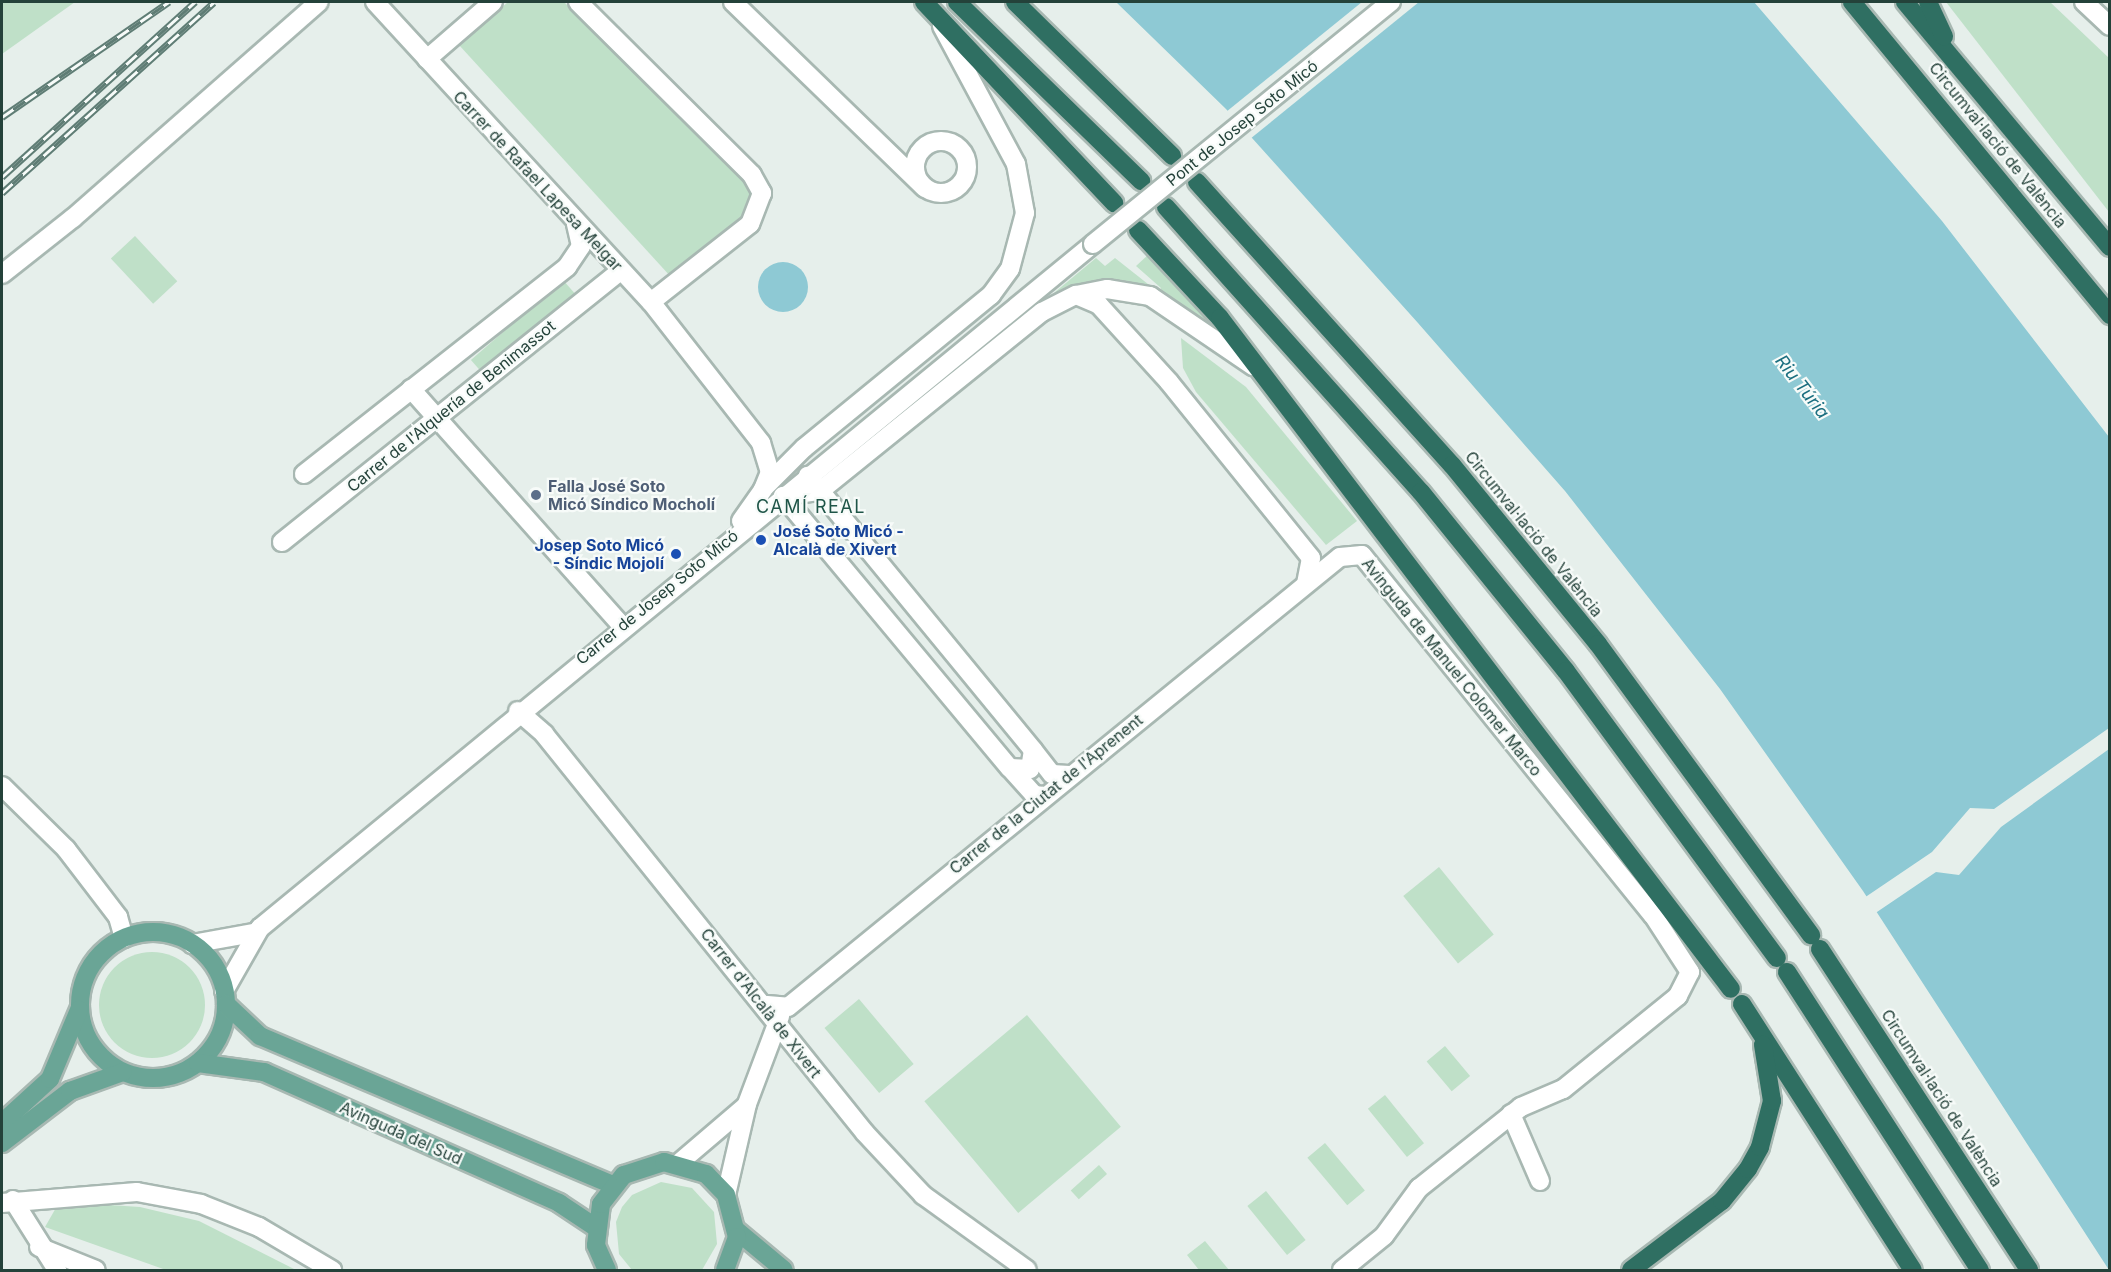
<!DOCTYPE html>
<meta charset="utf-8">
<style>
body{margin:0}
#map{position:relative;width:2111px;height:1272px;overflow:hidden;background:#e6efeb;font-family:Inter,sans-serif}
div>[style]{position:absolute}
.green>*{inset:0;background:#bfe0c8;transform-origin:0 0}
.round{border-radius:50%}
.water>*{inset:0;background:#8ec9d4}
.pier>*{inset:0;background:#e6efeb}
.roads{filter:drop-shadow(2px 0 #a8b8b2) drop-shadow(-2px 0 #a8b8b2) drop-shadow(0 2px #a8b8b2) drop-shadow(0 -2px #a8b8b2)}
.minor>*{height:18px;margin:-9px;padding:0 9px;transform-origin:9px;border-radius:9px;background:#fff}
.minor>.ring{margin:-9px;padding:0;box-sizing:content-box;background:none;border:18px solid #fff;border-radius:50%}
.major>*{height:18px;margin:-9px;padding:0 9px;transform-origin:9px;border-radius:9px;background:#6aa596}
.major>.ring{margin:-9px;padding:0;box-sizing:content-box;background:none;border:18px solid #6aa596;border-radius:50%}
.highway>*{height:18px;margin:-9px;padding:0 9px;transform-origin:9px;border-radius:9px;background:#2f6f62}
.rail>*{height:7px;margin-top:-3.5px;transform-origin:0;background:repeating-linear-gradient(90deg,#f7fbf9 0 14px,#5f7d75 0 28px);box-sizing:border-box;border-block:2px solid #5f7d75}
.bridges{filter:drop-shadow(2px 0 #a8b8b2) drop-shadow(-2px 0 #a8b8b2) drop-shadow(0 2px #a8b8b2) drop-shadow(0 -2px #a8b8b2)}
.minor-bridge>*{height:18px;margin:-9px;padding:0 9px;transform-origin:9px;border-radius:9px;background:#fff}
.dots>*{width:16px;height:16px;translate:-50% -50%;box-sizing:border-box;border:3px solid #f7fbf9;border-radius:50%}
span{translate:-50% -50%;white-space:nowrap;text-align:center;line-height:1.15;-webkit-text-stroke:4.5px #f7fbf9;paint-order:stroke}
.street-label{font-size:16px;color:#24423a}
.service-label{font-size:16px;color:#4e5e75;font-weight:700}
.left{translate:0 -50%;text-align:left}
.transit-label{font-size:16px;color:#164399;font-weight:700}
.right{translate:-100% -50%;text-align:right}
.water-label{font-size:18px;color:#1c6f80;font-style:italic}
.neighbourhood-label{font-size:18px;color:#1f5548;letter-spacing:1.5px}
.frame{position:absolute;inset:0;border:3px solid #24423a;pointer-events:none}
</style>
<div id="map">
<div class="green">
<i style="clip-path:polygon(2px 2px,75px 2px,2px 54px)"></i>
<i style="clip-path:polygon(508px 2px,564px 2px,747px 182px,753px 200px,745px 218px,671px 277px,459px 45px)"></i>
<i style="clip-path:polygon(1946px 2px,2050px 2px,2109px 58px,2109px 212px)"></i>
<i style="left:135px;top:236px;width:62px;height:33px;rotate:47deg"></i>
<i style="clip-path:polygon(1149px 254px,1208px 318px,1206px 320px,1158px 292px,1161px 288px,1136px 266px)"></i>
<i style="clip-path:polygon(1096px 258px,1105px 266px,1115px 258px,1153px 288px,1095px 283px,1037px 307px)"></i>
<i style="left:563px;top:280px;width:18px;height:122px;rotate:49deg"></i>
<i style="clip-path:polygon(1181px 338px,1246px 387px,1357px 521px,1326px 545px,1196px 392px,1183px 368px)"></i>
<i style="left:1439px;top:867px;width:87px;height:46px;rotate:51deg"></i>
<i class="round" style="left:99px;top:952px;width:106px;height:106px"></i>
<i style="left:859px;top:999px;width:85px;height:45px;rotate:50deg"></i>
<i style="left:1027px;top:1015px;width:146px;height:134px;rotate:50deg"></i>
<i style="left:1445px;top:1046px;width:39px;height:24px;rotate:50deg"></i>
<i style="left:1385px;top:1095px;width:62px;height:22px;rotate:51deg"></i>
<i style="left:1325px;top:1143px;width:62px;height:23px;rotate:50deg"></i>
<i style="left:1099px;top:1165px;width:12px;height:38px;rotate:48deg"></i>
<i style="clip-path:polygon(661px 1182px,692px 1188px,714px 1212px,717px 1244px,702px 1270px,632px 1270px,619px 1254px,616px 1222px,622px 1207px,632px 1195px)"></i>
<i style="left:1266px;top:1191px;width:63px;height:24px;rotate:51deg"></i>
<i style="clip-path:polygon(79px 1203px,140px 1207px,199px 1221px,296px 1270px,166px 1270px,45px 1227px,57px 1206px)"></i>
<i style="clip-path:polygon(1205px 1241px,1229px 1270px,1199px 1270px,1187px 1255px)"></i>
</div>
<div class="water">
<i style="clip-path:polygon(1116px 2px,1754px 2px,1942px 221px,2109px 437px,2109px 1270px,1863px 891px,1720px 689px,1565px 491px,1418px 323px,1226px 109px)"></i>
<i class="round" style="left:758px;top:262px;width:50px;height:50px"></i>
</div>
<div class="pier">
<i style="clip-path:polygon(1362px 2px,1419px 2px,1250px 139px,1226px 112px)"></i>
<i style="clip-path:polygon(2109px 728px,2109px 749px,2001px 827px,1959px 875px,1936px 872px,1874px 914px,1864px 898px,1932px 852px,1970px 808px,1994px 809px)"></i>
</div>
<div class="roads">
<div class="minor">
<i style="left:375px;top:2px;width:408px;rotate:47.4deg"></i>
<i style="left:651px;top:302px;width:179px;rotate:52deg"></i>
<i style="left:761px;top:443px;width:30px;rotate:73deg"></i>
<i style="left:770px;top:472px;width:16px;rotate:112deg"></i>
<i style="left:578px;top:2px;width:245px;rotate:44.8deg"></i>
<i style="left:752px;top:175px;width:21px;rotate:61deg"></i>
<i style="left:762px;top:193px;width:33px;rotate:111deg"></i>
<i style="left:750px;top:224px;width:126px;rotate:141.8deg"></i>
<i style="left:733px;top:2px;width:267px;rotate:44.1deg"></i>
<i style="left:2084px;top:2px;width:35px;rotate:43deg"></i>
<i style="left:427px;top:59px;width:87px;rotate:-40.8deg"></i>
<i class="ring" style="left:915px;top:141px;width:34px;height:34px"></i>
<i style="left:2px;top:274px;width:90px;rotate:-38.3deg"></i>
<i style="left:73px;top:218px;width:327px;rotate:-41.3deg"></i>
<i style="left:1076px;top:295px;width:25px;rotate:23deg"></i>
<i style="left:1099px;top:305px;width:104px;rotate:47.7deg"></i>
<i style="left:1169px;top:382px;width:226px;rotate:51.1deg"></i>
<i style="left:1311px;top:558px;width:26px;rotate:101deg"></i>
<i style="left:411px;top:389px;width:317px;rotate:48.3deg"></i>
<i style="left:304px;top:474px;width:335px;rotate:-38.2deg"></i>
<i style="left:567px;top:267px;width:25px;rotate:-56deg"></i>
<i style="left:581px;top:246px;width:23px;rotate:-103deg"></i>
<i style="left:783px;top:496px;width:354px;rotate:50.2deg"></i>
<i style="left:1010px;top:768px;width:20px;rotate:3deg"></i>
<i style="left:1030px;top:769px;width:19px;rotate:-81deg"></i>
<i style="left:1033px;top:750px;width:355px;rotate:-129.4deg"></i>
<i style="left:783px;top:496px;width:37px;rotate:-8deg"></i>
<i style="left:820px;top:491px;width:285px;rotate:-38.9deg"></i>
<i style="left:1042px;top:312px;width:38px;rotate:-27deg"></i>
<i style="left:1076px;top:295px;width:32px;rotate:-11deg"></i>
<i style="left:1107px;top:289px;width:44px;rotate:9.2deg"></i>
<i style="left:1150px;top:296px;width:125px;rotate:34.2deg"></i>
<i style="left:741px;top:521px;width:39px;rotate:-55deg"></i>
<i style="left:763px;top:489px;width:58px;rotate:-45deg"></i>
<i style="left:804px;top:448px;width:242px;rotate:-39.3deg"></i>
<i style="left:991px;top:295px;width:32px;rotate:-54deg"></i>
<i style="left:1010px;top:269px;width:58px;rotate:-75deg"></i>
<i style="left:1025px;top:213px;width:50px;rotate:-100.4deg"></i>
<i style="left:1016px;top:164px;width:157px;rotate:-118.2deg"></i>
<i style="left:282px;top:542px;width:433px;rotate:-38.7deg"></i>
<i style="left:518px;top:711px;width:35px;rotate:41deg"></i>
<i style="left:544px;top:734px;width:512px;rotate:51.18deg"></i>
<i style="left:865px;top:1133px;width:85px;rotate:46.9deg"></i>
<i style="left:923px;top:1195px;width:128px;rotate:35.8deg"></i>
<i style="left:1033px;top:750px;width:31px;rotate:52deg"></i>
<i style="left:1052px;top:774px;width:17px;rotate:3deg"></i>
<i style="left:1010px;top:768px;width:36px;rotate:48deg"></i>
<i style="left:1034px;top:795px;width:10px;rotate:6deg"></i>
<i style="left:2px;top:786px;width:90px;rotate:44.5deg"></i>
<i style="left:66px;top:849px;width:86px;rotate:52.6deg"></i>
<i style="left:118px;top:917px;width:22px;rotate:74deg"></i>
<i style="left:192px;top:944px;width:63px;rotate:-10.1deg"></i>
<i style="left:224px;top:991px;width:73px;rotate:-60.3deg"></i>
<i style="left:260px;top:928px;width:1078px;rotate:-39.39deg"></i>
<i style="left:767px;top:1005px;width:21px;rotate:5deg"></i>
<i style="left:788px;top:1007px;width:712px;rotate:-39.19deg"></i>
<i style="left:1340px;top:557px;width:22px;rotate:-5deg"></i>
<i style="left:1362px;top:555px;width:463px;rotate:51.1deg"></i>
<i style="left:1653px;top:915px;width:68px;rotate:57deg"></i>
<i style="left:1690px;top:972px;width:27px;rotate:117deg"></i>
<i style="left:1678px;top:996px;width:148px;rotate:141deg"></i>
<i style="left:1563px;top:1089px;width:46px;rotate:156.8deg"></i>
<i style="left:1521px;top:1107px;width:130px;rotate:141.5deg"></i>
<i style="left:1419px;top:1188px;width:59px;rotate:126.1deg"></i>
<i style="left:1384px;top:1236px;width:54px;rotate:141deg"></i>
<i style="left:1511px;top:1114px;width:73px;rotate:66.6deg"></i>
<i style="left:679px;top:1163px;width:88px;rotate:-40.4deg"></i>
<i style="left:726px;top:1195px;width:93px;rotate:-77deg"></i>
<i style="left:747px;top:1104px;width:94px;rotate:-69.4deg"></i>
<i style="left:13px;top:1200px;width:83px;rotate:57.8deg"></i>
<i style="left:2px;top:1203px;width:135px;rotate:-4.7deg"></i>
<i style="left:137px;top:1192px;width:65px;rotate:10.6deg"></i>
<i style="left:201px;top:1204px;width:62px;rotate:21.6deg"></i>
<i style="left:259px;top:1227px;width:85px;rotate:30.5deg"></i>
<i style="left:39px;top:1247px;width:61px;rotate:22deg"></i>
</div>
<div class="major">
<i class="ring" style="left:80px;top:932px;width:128px;height:128px"></i>
<i style="left:226px;top:1004px;width:47px;rotate:43.3deg"></i>
<i style="left:260px;top:1036px;width:383px;rotate:22.9deg"></i>
<i style="left:198px;top:1063px;width:67px;rotate:7.8deg"></i>
<i style="left:264px;top:1072px;width:323px;rotate:23.9deg"></i>
<i style="left:559px;top:1203px;width:43px;rotate:33.7deg"></i>
<i style="left:2px;top:1123px;width:65px;rotate:-42.5deg"></i>
<i style="left:50px;top:1079px;width:75px;rotate:-67.2deg"></i>
<i style="left:2px;top:1143px;width:86px;rotate:-37.4deg"></i>
<i style="left:70px;top:1091px;width:56px;rotate:-19.7deg"></i>
<i style="left:736px;top:1230px;width:62px;rotate:39.8deg"></i>
<i style="left:607px;top:1270px;width:27px;rotate:-114deg"></i>
<i style="left:596px;top:1245px;width:41px;rotate:-83deg"></i>
<i style="left:601px;top:1204px;width:37px;rotate:-52deg"></i>
<i style="left:624px;top:1175px;width:42px;rotate:-18deg"></i>
<i style="left:664px;top:1162px;width:44px;rotate:15.9deg"></i>
<i style="left:706px;top:1174px;width:29px;rotate:46deg"></i>
<i style="left:726px;top:1195px;width:43px;rotate:75.3deg"></i>
<i style="left:737px;top:1237px;width:35px;rotate:110deg"></i>
</div>
<div class="highway">
<i style="left:924px;top:2px;width:277px;rotate:46.6deg"></i>
<i style="left:957px;top:2px;width:257px;rotate:44.2deg"></i>
<i style="left:1015px;top:2px;width:220px;rotate:44.4deg"></i>
<i style="left:1852px;top:2px;width:406px;rotate:50.5deg"></i>
<i style="left:1905px;top:2px;width:319px;rotate:50.1deg"></i>
<i style="left:1928px;top:2px;width:38px;rotate:65deg"></i>
<i style="left:1197px;top:182px;width:381px;rotate:48deg"></i>
<i style="left:1452px;top:465px;width:231px;rotate:50.8deg"></i>
<i style="left:1598px;top:644px;width:361px;rotate:53.8deg"></i>
<i style="left:1166px;top:207px;width:382px;rotate:48.2deg"></i>
<i style="left:1421px;top:492px;width:230px;rotate:51deg"></i>
<i style="left:1566px;top:671px;width:356px;rotate:53.7deg"></i>
<i style="left:1138px;top:230px;width:120px;rotate:47deg"></i>
<i style="left:1220px;top:318px;width:843px;rotate:52.71deg"></i>
<i style="left:1820px;top:949px;width:383px;rotate:56.9deg"></i>
<i style="left:1787px;top:972px;width:355px;rotate:57.1deg"></i>
<i style="left:1742px;top:1004px;width:316px;rotate:57.3deg"></i>
<i style="left:1631px;top:1270px;width:114px;rotate:-37.2deg"></i>
<i style="left:1722px;top:1201px;width:41px;rotate:-50.9deg"></i>
<i style="left:1748px;top:1169px;width:25px;rotate:-61deg"></i>
<i style="left:1760px;top:1147px;width:48px;rotate:-75.4deg"></i>
<i style="left:1772px;top:1101px;width:57px;rotate:-99.1deg"></i>
</div>
</div>
<div class="rail">
<i style="left:2px;top:117px;width:203px;rotate:-34.6deg"></i>
<i style="left:2px;top:177px;width:261px;rotate:-42.2deg"></i>
<i style="left:2px;top:193px;width:285px;rotate:-42deg"></i>
</div>
<div class="bridges">
<div class="minor-bridge">
<i style="left:1093px;top:244px;width:384px;rotate:-39.1deg"></i>
</div>
</div>
<div class="dots">
<i style="left:536px;top:495px;background:#5c6f8a"></i>
<i style="left:761px;top:540px;background:#1a4fb4"></i>
<i style="left:676px;top:554px;background:#1a4fb4"></i>
</div>
<div class="street-label">
<span style="left:1242px;top:123px;rotate:-39deg">Pont de Josep Soto Micó</span>
<span style="left:1998px;top:145px;rotate:51deg">Circumval·lació de València</span>
<span style="left:538px;top:181px;rotate:47deg">Carrer de Rafael Lapesa Melgar</span>
<span style="left:451px;top:406px;rotate:-39deg">Carrer de l'Alquería de Benimassot</span>
<span style="left:1534px;top:534px;rotate:51deg">Circumval·lació de València</span>
<span style="left:657px;top:597px;rotate:-39deg">Carrer de Josep Soto Micó</span>
<span style="left:1452px;top:667px;rotate:51deg">Avinguda de Manuel Colomer Marco</span>
<span style="left:1046px;top:794px;rotate:-39deg">Carrer de la Ciutat de l'Aprenent</span>
<span style="left:761px;top:1003px;rotate:52deg">Carrer d'Alcalà de Xivert</span>
<span style="left:1942px;top:1098px;rotate:57deg">Circumval·lació de València</span>
<span style="left:401px;top:1133px;rotate:24deg">Avinguda del Sud</span>
</div>
<div class="service-label">
<span class="left" style="left:548px;top:495px">Falla José Soto<br>Micó Síndico Mocholí</span>
</div>
<div class="transit-label">
<span class="left" style="left:773px;top:540px">José Soto Micó -<br>Alcalà de Xivert</span>
<span class="right" style="left:664px;top:554px">Josep Soto Micó<br>- Síndic Mojolí</span>
</div>
<div class="water-label">
<span style="left:1802px;top:387px;rotate:52deg">Riu Túria</span>
</div>
<div class="neighbourhood-label">
<span style="left:811px;top:507px">CAMÍ REAL</span>
</div>
<div class="frame"></div>
</div>
